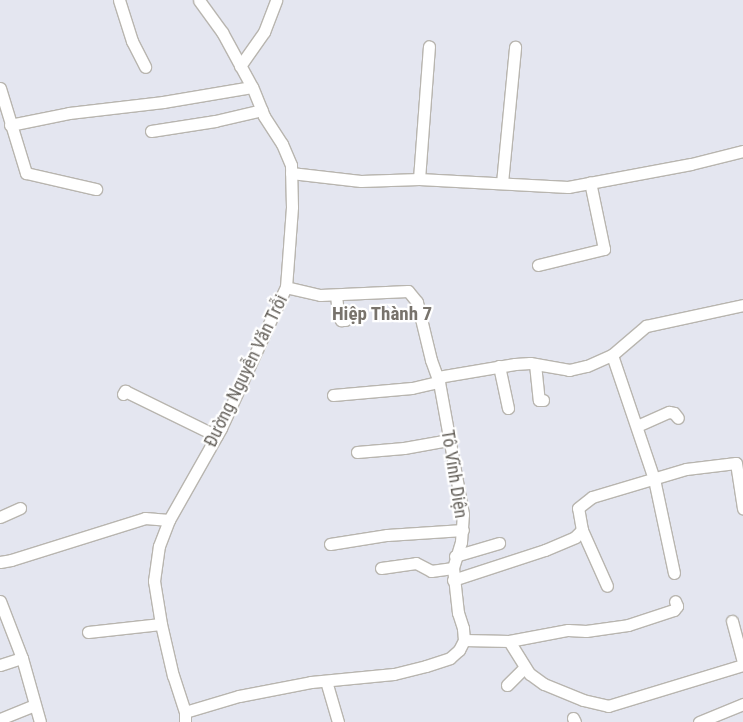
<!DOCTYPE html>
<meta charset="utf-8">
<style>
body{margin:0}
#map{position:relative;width:743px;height:722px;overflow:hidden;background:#e4e6f0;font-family:"Roboto Condensed",sans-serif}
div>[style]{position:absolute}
.roads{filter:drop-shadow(1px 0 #b8b5af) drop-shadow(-1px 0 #b8b5af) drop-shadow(0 1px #b8b5af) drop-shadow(0 -1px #b8b5af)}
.minor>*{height:11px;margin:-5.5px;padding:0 5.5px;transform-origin:5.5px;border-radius:5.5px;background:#fff}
span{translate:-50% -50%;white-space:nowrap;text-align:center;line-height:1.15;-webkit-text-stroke:4.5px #fff;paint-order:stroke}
.street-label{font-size:18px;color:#66625c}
.neighbourhood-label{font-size:19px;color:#78736c;font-weight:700}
</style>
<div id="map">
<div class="roads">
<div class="minor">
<i style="left:119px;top:0;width:43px;rotate:72.4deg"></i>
<i style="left:132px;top:41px;width:29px;rotate:63deg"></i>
<i style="left:240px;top:66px;width:42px;rotate:-54.8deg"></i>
<i style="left:264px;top:32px;width:34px;rotate:-69deg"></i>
<i style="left:0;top:88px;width:89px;rotate:73deg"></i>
<i style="left:26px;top:173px;width:72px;rotate:12.9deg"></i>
<i style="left:10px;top:125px;width:60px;rotate:-11.5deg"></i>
<i style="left:69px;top:113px;width:95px;rotate:-6.7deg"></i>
<i style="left:163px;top:102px;width:90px;rotate:-9.6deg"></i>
<i style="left:151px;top:131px;width:65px;rotate:-8.9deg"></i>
<i style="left:215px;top:121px;width:48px;rotate:-13.2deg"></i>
<i style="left:291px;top:173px;width:70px;rotate:6.5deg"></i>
<i style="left:361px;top:181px;width:58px;rotate:-2deg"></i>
<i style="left:419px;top:179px;width:149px;rotate:3.1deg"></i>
<i style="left:568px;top:187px;width:125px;rotate:-10.6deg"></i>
<i style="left:691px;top:164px;width:54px;rotate:-14deg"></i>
<i style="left:419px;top:179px;width:133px;rotate:-85.7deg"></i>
<i style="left:502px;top:183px;width:137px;rotate:-84.5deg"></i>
<i style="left:538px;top:265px;width:68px;rotate:-13.6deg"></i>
<i style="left:604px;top:249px;width:68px;rotate:-101.8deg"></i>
<i style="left:336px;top:295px;width:19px;rotate:84deg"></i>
<i style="left:338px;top:314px;width:7px;rotate:63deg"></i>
<i style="left:341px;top:320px;width:4px"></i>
<i style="left:612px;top:355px;width:131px;rotate:71.3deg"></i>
<i style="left:654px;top:479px;width:96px;rotate:78deg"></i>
<i style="left:535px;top:364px;width:36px;rotate:84deg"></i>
<i style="left:539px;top:400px;width:4px"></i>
<i style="left:499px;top:366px;width:43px;rotate:77.9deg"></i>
<i style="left:438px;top:377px;width:78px;rotate:-9.6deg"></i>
<i style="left:515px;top:364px;width:15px;rotate:-4deg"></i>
<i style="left:530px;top:363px;width:40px;rotate:10deg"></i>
<i style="left:569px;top:370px;width:18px;rotate:-13deg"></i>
<i style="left:587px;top:366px;width:27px;rotate:-24deg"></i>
<i style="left:612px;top:355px;width:45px;rotate:-40.5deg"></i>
<i style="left:646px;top:326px;width:99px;rotate:-12.2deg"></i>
<i style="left:123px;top:394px;width:4px;rotate:-56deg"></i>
<i style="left:125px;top:391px;width:102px;rotate:26.1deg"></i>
<i style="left:333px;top:395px;width:79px;rotate:-5.1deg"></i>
<i style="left:412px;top:388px;width:28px;rotate:-13deg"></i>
<i style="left:637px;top:426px;width:35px;rotate:-24deg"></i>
<i style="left:669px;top:412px;width:5px;rotate:11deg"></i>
<i style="left:674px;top:413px;width:6px;rotate:51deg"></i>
<i style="left:357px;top:452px;width:47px;rotate:-4.9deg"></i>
<i style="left:404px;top:448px;width:46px;rotate:-10.1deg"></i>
<i style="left:0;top:517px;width:22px;rotate:-24deg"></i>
<i style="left:582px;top:530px;width:61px;rotate:65.9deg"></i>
<i style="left:330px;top:544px;width:58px;rotate:-9deg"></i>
<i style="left:387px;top:535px;width:76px;rotate:-3.8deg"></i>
<i style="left:455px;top:556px;width:46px;rotate:-16.5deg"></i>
<i style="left:0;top:562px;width:11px;rotate:-10deg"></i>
<i style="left:11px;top:560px;width:140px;rotate:-17.4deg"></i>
<i style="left:145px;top:518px;width:24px;rotate:5deg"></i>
<i style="left:381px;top:568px;width:35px;rotate:-8deg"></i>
<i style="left:416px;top:563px;width:17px;rotate:28deg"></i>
<i style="left:431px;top:571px;width:22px;rotate:-8deg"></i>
<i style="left:453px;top:580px;width:97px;rotate:-18.1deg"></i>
<i style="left:545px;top:550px;width:33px;rotate:-23deg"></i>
<i style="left:575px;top:537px;width:10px;rotate:-45deg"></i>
<i style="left:582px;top:530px;width:22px;rotate:-100deg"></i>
<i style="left:578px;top:508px;width:18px;rotate:-38deg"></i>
<i style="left:592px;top:497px;width:98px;rotate:-16.6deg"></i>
<i style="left:686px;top:469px;width:50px;rotate:-6.8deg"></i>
<i style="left:736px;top:463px;width:46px;rotate:81.2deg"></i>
<i style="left:0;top:601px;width:61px;rotate:68.9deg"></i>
<i style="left:22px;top:658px;width:66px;rotate:74.3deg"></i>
<i style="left:732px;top:621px;width:42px;rotate:75deg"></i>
<i style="left:88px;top:632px;width:73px;rotate:-6.3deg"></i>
<i style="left:464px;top:640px;width:45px;rotate:1.3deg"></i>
<i style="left:509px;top:641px;width:39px;rotate:58deg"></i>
<i style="left:530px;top:674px;width:17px;rotate:36deg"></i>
<i style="left:544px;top:684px;width:42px;rotate:22.3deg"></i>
<i style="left:583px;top:700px;width:26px;rotate:13deg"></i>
<i style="left:608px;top:706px;width:141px;rotate:-16.9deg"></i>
<i style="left:509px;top:641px;width:60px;rotate:-10.6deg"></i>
<i style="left:568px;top:630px;width:18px;rotate:3deg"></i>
<i style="left:586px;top:631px;width:42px;rotate:-8.1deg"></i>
<i style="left:628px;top:625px;width:48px;rotate:-18.1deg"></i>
<i style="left:674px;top:610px;width:5px;rotate:-53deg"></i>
<i style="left:677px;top:606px;width:5px;rotate:-112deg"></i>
<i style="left:0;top:665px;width:23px;rotate:-18deg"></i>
<i style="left:326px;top:681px;width:43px;rotate:73.7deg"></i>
<i style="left:507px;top:685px;width:25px;rotate:-45deg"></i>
<i style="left:185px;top:712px;width:56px;rotate:-16.5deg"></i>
<i style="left:239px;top:696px;width:73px;rotate:-11deg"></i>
<i style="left:311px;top:682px;width:83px;rotate:-5.5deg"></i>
<i style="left:394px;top:674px;width:33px;rotate:-14deg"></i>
<i style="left:426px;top:666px;width:25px;rotate:-18deg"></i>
<i style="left:450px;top:658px;width:12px;rotate:-42deg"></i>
<i style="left:459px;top:650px;width:11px;rotate:-63deg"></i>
<i style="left:464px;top:640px;width:12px;rotate:-95deg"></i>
<i style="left:463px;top:628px;width:16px;rotate:-108deg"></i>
<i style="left:458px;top:613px;width:45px;rotate:-96.3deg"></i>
<i style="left:453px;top:568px;width:27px;rotate:-73deg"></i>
<i style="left:461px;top:542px;width:28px;rotate:-86deg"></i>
<i style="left:463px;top:514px;width:134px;rotate:-100.3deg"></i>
<i style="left:439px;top:382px;width:23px;rotate:-110deg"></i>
<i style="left:431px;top:360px;width:60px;rotate:-103.6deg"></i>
<i style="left:417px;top:302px;width:14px;rotate:-129deg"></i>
<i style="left:408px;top:291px;width:88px;rotate:177.4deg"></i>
<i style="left:320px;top:295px;width:35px;rotate:-167deg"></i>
<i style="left:573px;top:718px;width:4px;rotate:63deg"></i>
<i style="left:0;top:719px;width:37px;rotate:-22deg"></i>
<i style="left:185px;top:722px;width:10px;rotate:-90deg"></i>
<i style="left:185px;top:712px;width:38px;rotate:-108deg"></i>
<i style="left:173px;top:676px;width:53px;rotate:-103deg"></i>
<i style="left:161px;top:624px;width:44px;rotate:-99.2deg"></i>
<i style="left:154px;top:581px;width:35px;rotate:-82deg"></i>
<i style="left:159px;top:546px;width:28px;rotate:-69deg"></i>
<i style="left:169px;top:520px;width:106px;rotate:-60.5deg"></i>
<i style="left:221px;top:428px;width:155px;rotate:-65.3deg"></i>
<i style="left:286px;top:287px;width:80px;rotate:-85.7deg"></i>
<i style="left:292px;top:207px;width:42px;rotate:-91.4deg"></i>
<i style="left:291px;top:165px;width:23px;rotate:-113deg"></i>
<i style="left:282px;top:144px;width:33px;rotate:-123deg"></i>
<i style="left:264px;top:116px;width:31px;rotate:-112deg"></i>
<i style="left:252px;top:87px;width:63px;rotate:-118.6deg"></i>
<i style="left:222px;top:32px;width:39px;rotate:-126deg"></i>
<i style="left:699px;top:722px;width:48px;rotate:-22.2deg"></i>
</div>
</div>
<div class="street-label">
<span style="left:246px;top:371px;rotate:-64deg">Đường Nguyễn Văn Trỗi</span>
<span style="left:454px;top:474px;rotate:81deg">Tô Vĩnh Diện</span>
</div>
<div class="neighbourhood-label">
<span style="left:382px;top:314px">Hiệp Thành 7</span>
</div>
</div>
